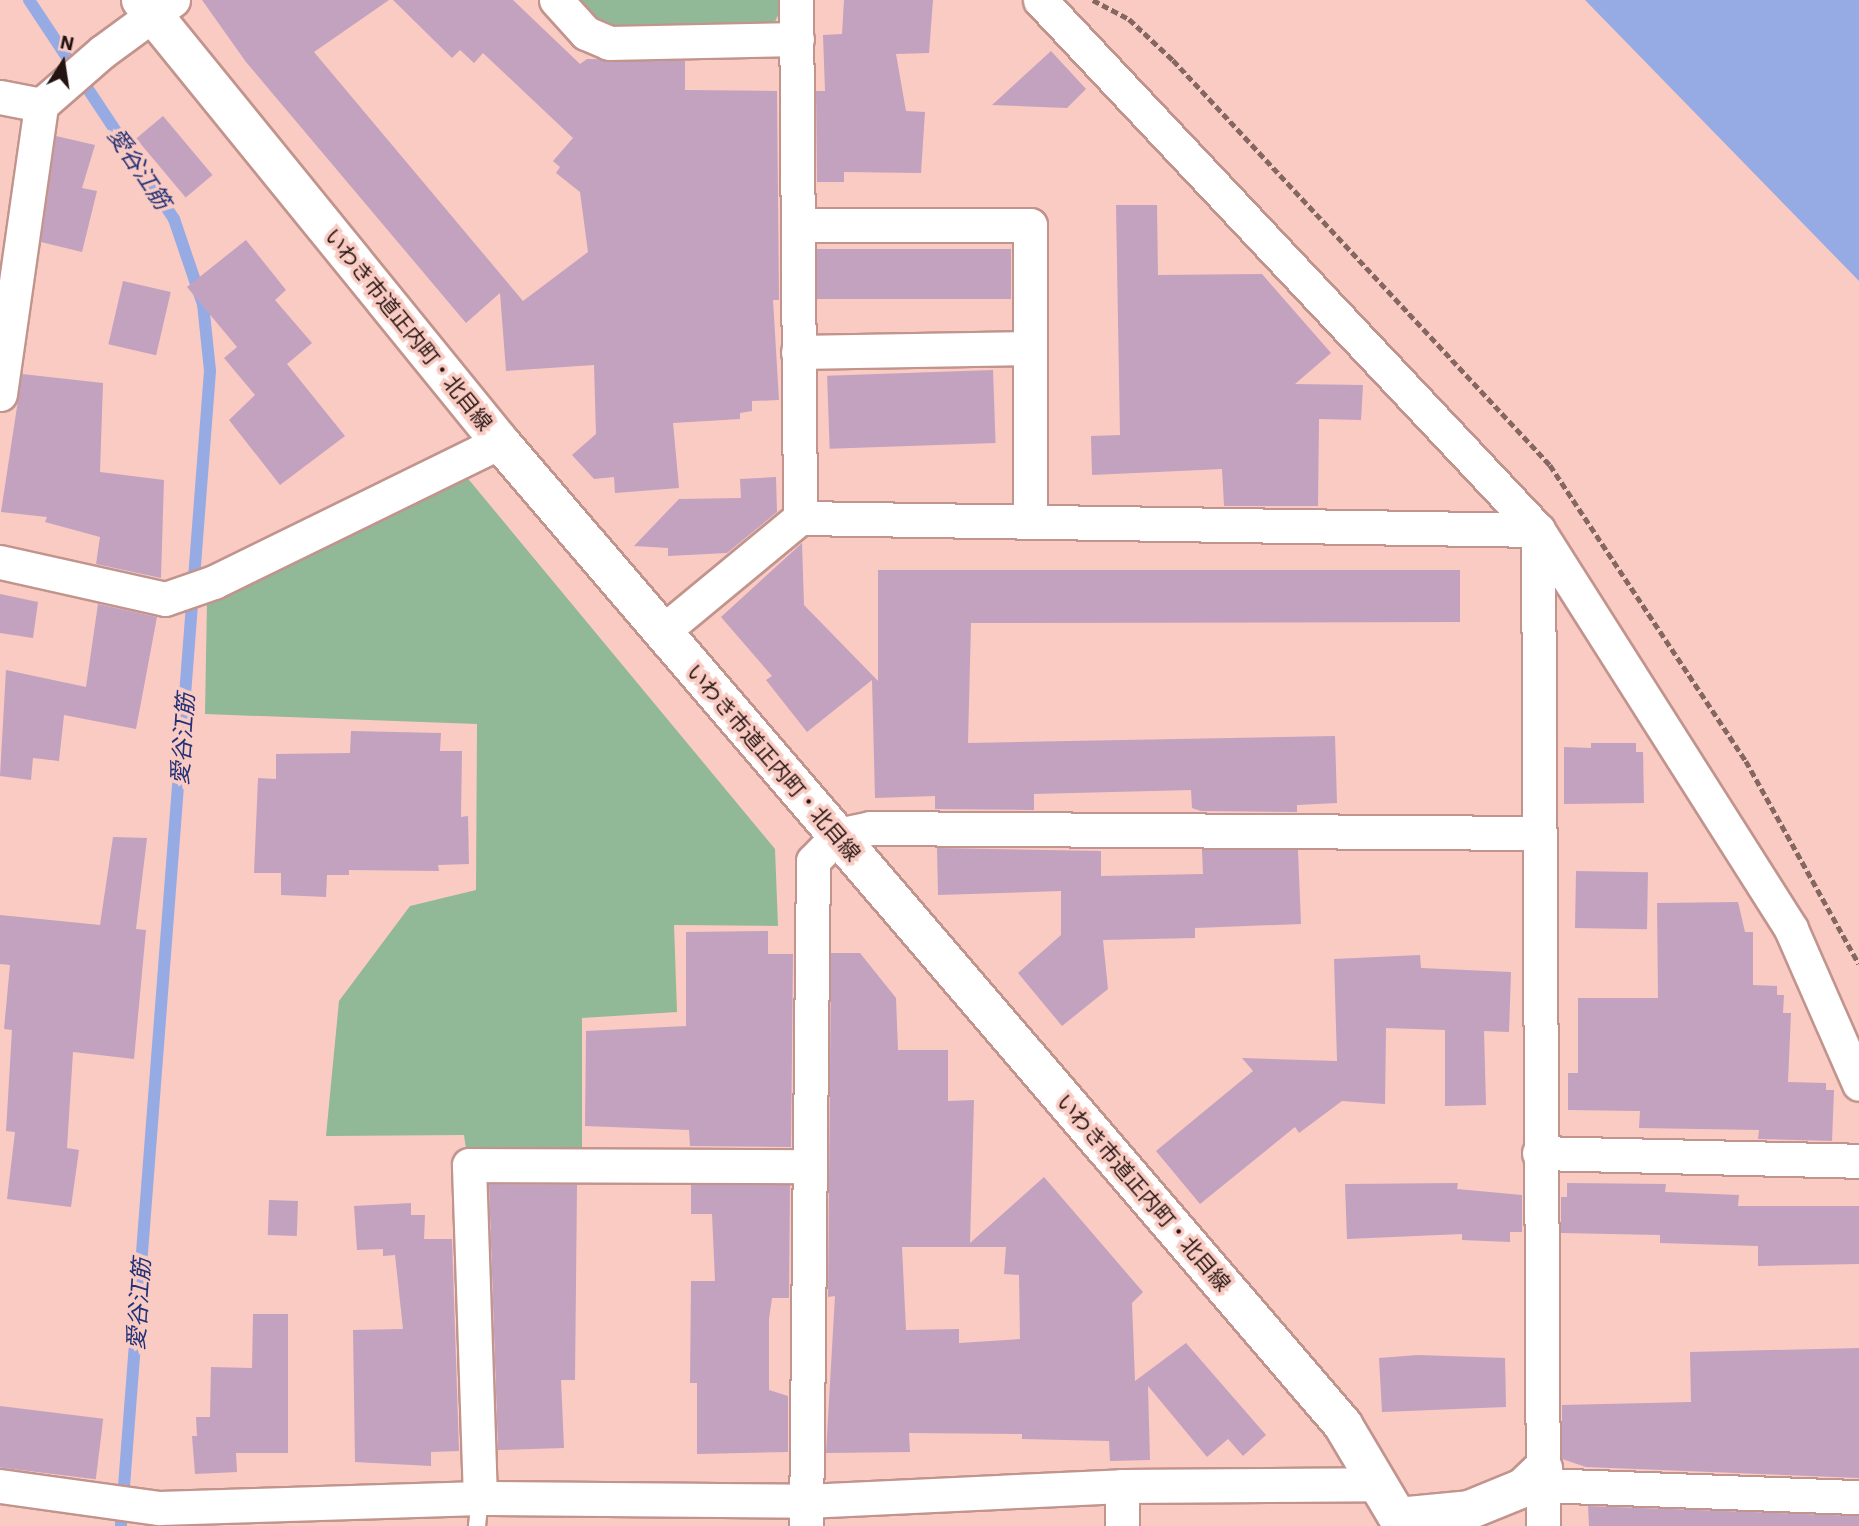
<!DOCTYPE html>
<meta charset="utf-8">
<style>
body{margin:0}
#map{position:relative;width:1859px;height:1526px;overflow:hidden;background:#facbc3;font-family:"IBM Plex Sans","Noto Sans JP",sans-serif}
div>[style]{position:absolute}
.green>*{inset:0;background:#91b897}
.water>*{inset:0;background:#96aae4}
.stream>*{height:12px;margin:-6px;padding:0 6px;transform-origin:6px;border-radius:6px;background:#96aae4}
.building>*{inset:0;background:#c2a2bf;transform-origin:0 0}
.path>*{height:4.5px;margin-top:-2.25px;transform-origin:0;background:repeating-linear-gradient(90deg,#856761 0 7px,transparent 0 10.5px)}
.roads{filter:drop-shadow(2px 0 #c1948d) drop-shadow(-2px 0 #c1948d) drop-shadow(0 2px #c1948d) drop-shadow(0 -2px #c1948d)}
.lane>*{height:16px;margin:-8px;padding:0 8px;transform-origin:8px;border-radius:8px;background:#fff}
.street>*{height:33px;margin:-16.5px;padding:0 16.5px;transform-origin:16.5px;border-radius:16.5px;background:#fff}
.secondary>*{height:38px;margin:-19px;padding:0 19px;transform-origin:19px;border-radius:19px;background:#fff}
span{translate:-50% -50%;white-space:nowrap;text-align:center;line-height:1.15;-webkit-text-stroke:7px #facbc3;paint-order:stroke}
.street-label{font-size:21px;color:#241411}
.water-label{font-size:23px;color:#233277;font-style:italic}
.north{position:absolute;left:28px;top:28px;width:70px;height:70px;-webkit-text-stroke:5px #facbc3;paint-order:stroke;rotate:12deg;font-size:19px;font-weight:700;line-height:28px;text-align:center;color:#241411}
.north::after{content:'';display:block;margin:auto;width:24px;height:32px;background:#241411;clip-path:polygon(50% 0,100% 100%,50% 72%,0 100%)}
</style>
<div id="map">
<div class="green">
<i style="clip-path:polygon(572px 0,780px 0,780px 11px,774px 24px,605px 29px)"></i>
<i style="clip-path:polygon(460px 469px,775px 849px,778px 926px,674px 925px,677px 1012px,582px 1018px,582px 1149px,466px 1149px,464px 1135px,326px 1136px,339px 1001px,410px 906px,476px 890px,477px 724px,205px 714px,207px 600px)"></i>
</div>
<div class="water">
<i style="clip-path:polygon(1585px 0,1859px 0,1859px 281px)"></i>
</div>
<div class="stream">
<i style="left:29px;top:0;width:263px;rotate:56.5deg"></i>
<i style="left:174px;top:219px;width:90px;rotate:71.2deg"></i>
<i style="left:203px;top:304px;width:67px;rotate:84deg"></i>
<i style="left:210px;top:371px;width:1158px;rotate:94.41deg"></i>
</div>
<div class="building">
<i style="clip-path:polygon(202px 0,389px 0,314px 52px,523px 301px,588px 252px,580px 192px,556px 173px,560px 167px,553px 161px,573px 138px,483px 53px,474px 63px,460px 50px,452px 58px,393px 0,513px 0,580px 64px,587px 59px,685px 61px,685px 90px,777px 91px,779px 300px,773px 300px,779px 400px,752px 401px,752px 411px,740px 413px,740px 419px,673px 423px,679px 488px,615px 493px,614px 477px,594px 479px,572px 455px,596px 434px,594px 365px,506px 371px,500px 293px,466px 323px,246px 62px)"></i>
<i style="clip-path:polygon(844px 0,933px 0,929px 53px,896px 54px,906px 111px,925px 112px,921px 173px,844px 172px,844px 182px,817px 182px,816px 91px,825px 91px,823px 35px,842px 34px)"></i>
<i style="clip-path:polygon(1051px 51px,1086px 89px,1067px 108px,992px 105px)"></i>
<i style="left:163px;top:116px;width:77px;height:35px;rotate:50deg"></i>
<i style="clip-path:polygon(56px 136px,95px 145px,82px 188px,97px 191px,82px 252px,41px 242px)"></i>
<i style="clip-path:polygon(1116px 205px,1157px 205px,1158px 275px,1262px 274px,1331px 353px,1295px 384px,1363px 385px,1361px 420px,1319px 419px,1318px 506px,1224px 506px,1222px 469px,1092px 475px,1091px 436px,1120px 435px)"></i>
<i style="clip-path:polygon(246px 240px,286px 290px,275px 300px,312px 343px,287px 364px,345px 436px,280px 485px,229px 420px,255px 395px,224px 358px,237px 347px,187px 287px)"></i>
<i style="left:1011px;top:249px;width:50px;height:194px;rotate:90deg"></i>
<i style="left:123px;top:281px;width:49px;height:65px;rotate:13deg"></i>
<i style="left:993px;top:370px;width:73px;height:166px;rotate:88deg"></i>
<i style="clip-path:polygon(22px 374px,103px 383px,100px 472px,164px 480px,161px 578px,96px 564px,100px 537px,45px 522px,47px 517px,1px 512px)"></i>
<i style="clip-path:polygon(776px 477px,777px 512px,727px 553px,668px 556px,668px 548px,634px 546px,679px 499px,741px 498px,740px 479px)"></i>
<i style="clip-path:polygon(802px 543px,804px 605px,878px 681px,878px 570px,1460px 570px,1460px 622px,971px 623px,968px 743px,1335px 736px,1337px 803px,1297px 805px,1297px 812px,1201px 811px,1192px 808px,1191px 790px,1034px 794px,1034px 810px,935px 809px,935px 796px,875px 798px,872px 680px,807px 732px,766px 680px,772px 676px,721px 617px)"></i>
<i style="clip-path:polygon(0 594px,38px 602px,33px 638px,0 633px)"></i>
<i style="clip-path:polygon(98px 604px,157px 617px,136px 729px,64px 715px,59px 761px,33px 758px,31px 780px,0 776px,6px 670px,86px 687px)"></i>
<i style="clip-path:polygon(351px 731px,441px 733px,440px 751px,462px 751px,461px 817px,468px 816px,469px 864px,438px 865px,439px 871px,349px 870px,349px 875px,327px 875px,326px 897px,281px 895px,281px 873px,254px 873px,258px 778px,276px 779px,276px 754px,350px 753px)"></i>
<i style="clip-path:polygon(1591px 743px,1636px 743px,1636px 752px,1643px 752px,1644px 803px,1564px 804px,1564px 747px,1591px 748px)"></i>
<i style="clip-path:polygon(113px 837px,147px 838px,136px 929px,146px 930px,134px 1059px,73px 1052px,67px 1148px,79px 1150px,71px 1207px,7px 1199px,15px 1132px,6px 1131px,12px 1030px,4px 1029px,10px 965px,0 964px,0 915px,100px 925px)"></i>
<i style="clip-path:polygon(937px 848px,1101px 851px,1101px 876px,1203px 874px,1202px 850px,1298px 850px,1301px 924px,1195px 928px,1195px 938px,1103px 940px,1108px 989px,1062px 1026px,1018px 973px,1061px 935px,1061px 891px,938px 895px)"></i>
<i style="left:1576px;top:871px;width:72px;height:57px;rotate:1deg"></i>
<i style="clip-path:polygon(1738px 902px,1745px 932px,1753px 932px,1753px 985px,1777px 986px,1777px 995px,1784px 995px,1783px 1013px,1791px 1013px,1788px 1082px,1826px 1083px,1826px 1090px,1834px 1090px,1832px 1141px,1758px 1139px,1759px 1130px,1639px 1128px,1640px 1111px,1568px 1110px,1568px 1073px,1578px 1073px,1578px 998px,1658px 998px,1657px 903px)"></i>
<i style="clip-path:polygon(768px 931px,768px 954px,793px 954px,791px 1147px,690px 1146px,689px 1130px,585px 1126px,586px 1031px,686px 1026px,686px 932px)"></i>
<i style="clip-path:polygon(evenodd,831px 953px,860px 953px,896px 998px,898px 1050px,948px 1050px,948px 1101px,974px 1100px,970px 1243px,1044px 1177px,1143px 1292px,1132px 1303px,1135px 1381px,1186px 1343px,1266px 1435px,1243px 1456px,1228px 1439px,1207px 1457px,1148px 1386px,1150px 1460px,1110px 1461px,1109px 1441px,1022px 1439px,1022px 1434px,909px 1433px,910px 1452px,826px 1453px,835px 1296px,828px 1297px,831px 953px,902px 1247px,1006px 1247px,1004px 1274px,1019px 1275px,1020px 1339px,959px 1343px,959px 1329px,906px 1330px,902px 1247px)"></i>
<i style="clip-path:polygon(1420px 955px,1421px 968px,1511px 972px,1509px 1032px,1484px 1031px,1486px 1105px,1445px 1106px,1445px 1030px,1386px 1028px,1385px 1104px,1342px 1101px,1299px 1133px,1295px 1127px,1200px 1204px,1156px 1151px,1253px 1071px,1242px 1058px,1337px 1061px,1334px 959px)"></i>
<i style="clip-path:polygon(1458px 1183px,1457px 1189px,1522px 1195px,1522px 1232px,1510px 1232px,1510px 1242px,1462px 1240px,1462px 1234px,1347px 1239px,1345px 1184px)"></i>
<i style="clip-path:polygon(1567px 1183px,1666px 1184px,1665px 1192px,1739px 1195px,1738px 1206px,1859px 1206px,1859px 1264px,1758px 1266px,1758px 1246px,1660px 1243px,1660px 1235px,1561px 1233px,1561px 1197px,1567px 1197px)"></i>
<i style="clip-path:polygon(489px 1184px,577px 1185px,575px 1380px,561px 1380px,564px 1448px,498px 1450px)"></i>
<i style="clip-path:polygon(691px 1185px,790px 1185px,789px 1298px,772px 1298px,769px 1319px,769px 1390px,788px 1396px,788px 1452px,697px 1454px,697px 1383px,690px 1383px,691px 1281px,715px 1281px,712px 1214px,691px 1214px)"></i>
<i style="left:269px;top:1200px;width:29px;height:35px;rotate:2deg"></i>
<i style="clip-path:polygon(411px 1203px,411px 1215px,425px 1215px,424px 1239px,452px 1239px,459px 1451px,431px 1452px,431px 1466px,355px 1462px,353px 1330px,403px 1329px,395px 1255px,383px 1256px,383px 1249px,357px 1250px,354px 1206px)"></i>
<i style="clip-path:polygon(253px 1314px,288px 1314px,288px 1453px,236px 1453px,237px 1472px,195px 1474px,192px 1436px,197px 1436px,196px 1417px,210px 1417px,211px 1367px,252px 1368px)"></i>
<i style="clip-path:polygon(1859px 1348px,1859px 1478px,1586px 1467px,1562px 1459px,1562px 1405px,1691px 1402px,1690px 1352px)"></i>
<i style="clip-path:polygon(1418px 1355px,1505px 1358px,1506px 1407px,1382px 1412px,1379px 1358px)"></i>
<i style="left:0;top:1406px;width:104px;height:61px;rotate:7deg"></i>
<i style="clip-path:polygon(1588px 1506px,1859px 1516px,1859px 1526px,1589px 1526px)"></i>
</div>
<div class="path">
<i style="left:1093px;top:0;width:41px;rotate:27.8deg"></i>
<i style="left:1129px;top:19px;width:60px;rotate:43deg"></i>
<i style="left:1173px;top:60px;width:553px;rotate:47.05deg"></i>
<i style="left:1550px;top:465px;width:355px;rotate:56.5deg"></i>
<i style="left:1746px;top:761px;width:232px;rotate:60.9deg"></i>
</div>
<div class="roads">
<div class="lane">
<i style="left:477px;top:1526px;width:28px;rotate:-84deg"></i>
</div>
<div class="street">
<i style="left:556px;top:0;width:45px;rotate:47.7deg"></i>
<i style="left:586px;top:33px;width:25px;rotate:23deg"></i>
<i style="left:609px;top:43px;width:188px;rotate:-1.2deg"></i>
<i style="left:1040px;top:0;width:727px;rotate:46.78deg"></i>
<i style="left:1538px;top:530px;width:472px;rotate:57.6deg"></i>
<i style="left:1791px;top:929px;width:169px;rotate:66.3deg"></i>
<i style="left:0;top:97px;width:42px;rotate:11deg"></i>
<i style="left:798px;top:225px;width:232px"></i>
<i style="left:1030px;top:225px;width:297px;rotate:90deg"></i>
<i style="left:798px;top:352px;width:232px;rotate:-1deg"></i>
<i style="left:0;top:394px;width:292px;rotate:-81.9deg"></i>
<i style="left:41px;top:105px;width:81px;rotate:-41deg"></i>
<i style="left:102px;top:52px;width:88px;rotate:-36.2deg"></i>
<i style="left:800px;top:518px;width:738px;rotate:0.93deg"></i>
<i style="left:1538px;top:530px;width:996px;rotate:89.71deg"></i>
<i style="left:0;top:562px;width:169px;rotate:12.6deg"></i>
<i style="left:165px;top:599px;width:52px;rotate:-19.1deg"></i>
<i style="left:214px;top:582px;width:318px;rotate:-26.1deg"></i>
<i style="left:662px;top:632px;width:179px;rotate:-39.6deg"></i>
<i style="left:800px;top:518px;width:518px;rotate:-90.44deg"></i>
<i style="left:1539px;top:1153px;width:320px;rotate:1.4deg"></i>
<i style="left:1542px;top:1485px;width:317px;rotate:2.2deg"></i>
<i style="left:0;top:1486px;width:161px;rotate:7.9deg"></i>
<i style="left:159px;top:1508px;width:321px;rotate:-1.8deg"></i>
<i style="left:480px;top:1498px;width:326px;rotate:0.5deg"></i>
<i style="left:806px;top:1501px;width:316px;rotate:-2.7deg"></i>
<i style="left:1122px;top:1486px;width:256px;rotate:-0.4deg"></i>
<i style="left:1122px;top:1486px;width:40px;rotate:90deg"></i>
<i style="left:480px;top:1498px;width:333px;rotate:-91.9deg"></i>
<i style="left:469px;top:1165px;width:337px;rotate:0.2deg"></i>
<i style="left:806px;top:1526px;width:665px;rotate:-89.4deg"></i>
<i style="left:813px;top:861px;width:36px;rotate:-46deg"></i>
<i style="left:838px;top:835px;width:33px;rotate:-12deg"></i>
<i style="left:870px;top:828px;width:666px;rotate:0.43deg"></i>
</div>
<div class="secondary">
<i style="left:141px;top:0;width:569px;rotate:50.92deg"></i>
<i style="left:500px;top:442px;width:1295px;rotate:49.38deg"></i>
<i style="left:1343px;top:1425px;width:117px;rotate:59.3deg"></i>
<i style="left:1398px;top:1517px;width:71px;rotate:-5.6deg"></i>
<i style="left:1469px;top:1510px;width:58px;rotate:-22.2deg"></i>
<i style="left:1523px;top:1488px;width:28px;rotate:-44deg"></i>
</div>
</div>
<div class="street-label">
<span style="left:409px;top:329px;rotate:51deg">いわき市道正内町・北目線</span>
<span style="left:774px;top:762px;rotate:49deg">いわき市道正内町・北目線</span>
<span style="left:1144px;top:1192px;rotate:49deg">いわき市道正内町・北目線</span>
</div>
<div class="water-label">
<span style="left:140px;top:168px;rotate:56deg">愛谷江筋</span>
<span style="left:182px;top:739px;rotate:-86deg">愛谷江筋</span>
<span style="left:138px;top:1304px;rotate:-86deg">愛谷江筋</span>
</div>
<div class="north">N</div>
</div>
